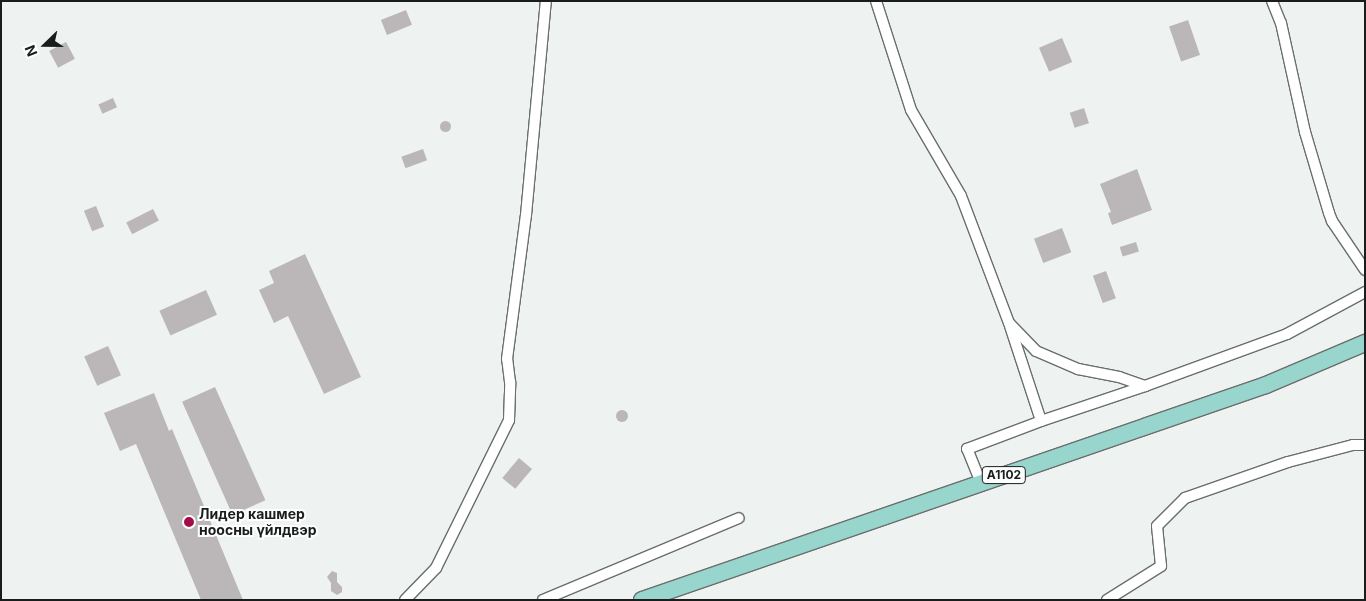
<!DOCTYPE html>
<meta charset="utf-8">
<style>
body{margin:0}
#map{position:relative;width:1366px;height:601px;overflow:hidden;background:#eef2f1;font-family:Inter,sans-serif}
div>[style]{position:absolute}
.building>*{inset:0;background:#bbb7b8;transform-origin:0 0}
.round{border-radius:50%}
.roads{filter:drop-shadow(1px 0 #6a6e6d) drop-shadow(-1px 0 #6a6e6d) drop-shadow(0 1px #6a6e6d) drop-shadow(0 -1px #6a6e6d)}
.minor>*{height:10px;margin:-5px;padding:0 5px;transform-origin:5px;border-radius:5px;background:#fff}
.primary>*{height:16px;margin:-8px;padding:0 8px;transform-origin:8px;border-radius:8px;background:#98d6cd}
.dots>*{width:14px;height:14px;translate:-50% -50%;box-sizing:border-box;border:2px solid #fdffff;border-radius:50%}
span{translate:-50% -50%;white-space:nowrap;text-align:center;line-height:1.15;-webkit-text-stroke:4px #fdffff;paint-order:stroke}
.shield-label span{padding:1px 4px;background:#fdffff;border:1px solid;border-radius:4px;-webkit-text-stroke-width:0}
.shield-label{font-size:12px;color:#1b1c1c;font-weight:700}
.poi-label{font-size:14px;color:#1b1c1c;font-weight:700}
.left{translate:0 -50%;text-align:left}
.frame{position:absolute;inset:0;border:2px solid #1b1c1c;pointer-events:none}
.north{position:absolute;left:20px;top:20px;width:50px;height:50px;-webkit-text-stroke:4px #fdffff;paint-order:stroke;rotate:248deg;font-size:14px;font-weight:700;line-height:20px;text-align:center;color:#1b1c1c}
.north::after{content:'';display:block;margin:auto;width:18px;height:22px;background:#1b1c1c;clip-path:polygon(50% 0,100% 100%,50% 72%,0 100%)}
</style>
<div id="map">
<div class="building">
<i style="left:406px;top:10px;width:16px;height:27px;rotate:68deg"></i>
<i style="left:1188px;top:20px;width:37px;height:20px;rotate:71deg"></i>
<i style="left:1062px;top:38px;width:26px;height:25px;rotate:67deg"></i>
<i style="left:66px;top:42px;width:19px;height:19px;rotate:62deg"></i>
<i style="left:113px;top:98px;width:10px;height:16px;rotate:66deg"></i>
<i style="left:1084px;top:108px;width:16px;height:15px;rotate:72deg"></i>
<i class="round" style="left:439.5px;top:120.5px;width:11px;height:11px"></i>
<i style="left:423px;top:149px;width:12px;height:23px;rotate:70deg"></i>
<i style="clip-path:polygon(1137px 169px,1152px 210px,1112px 225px,1108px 213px,1111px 212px,1100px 184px)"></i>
<i style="left:96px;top:206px;width:22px;height:13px;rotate:68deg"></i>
<i style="left:153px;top:209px;width:13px;height:30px;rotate:63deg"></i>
<i style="left:1062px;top:228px;width:26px;height:30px;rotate:69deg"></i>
<i style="left:1136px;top:242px;width:10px;height:17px;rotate:73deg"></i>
<i style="clip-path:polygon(305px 254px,361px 377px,324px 394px,288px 316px,274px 323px,259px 290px,274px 283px,269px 271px)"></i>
<i style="left:1106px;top:271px;width:29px;height:14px;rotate:70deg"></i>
<i style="left:206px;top:290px;width:27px;height:51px;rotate:66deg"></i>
<i style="left:108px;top:346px;width:32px;height:26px;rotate:66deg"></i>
<i style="left:215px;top:387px;width:124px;height:36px;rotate:66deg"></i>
<i style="clip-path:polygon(154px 393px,169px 431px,172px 429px,243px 600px,201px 600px,136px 444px,120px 451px,104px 413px)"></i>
<i class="round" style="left:616px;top:410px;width:12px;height:12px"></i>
<i style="left:519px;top:458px;width:17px;height:26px;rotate:40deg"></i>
<i style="clip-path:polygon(332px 571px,337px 573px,337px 582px,342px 587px,342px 592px,337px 595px,331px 591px,331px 583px,327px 577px)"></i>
</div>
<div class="roads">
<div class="minor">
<i style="left:876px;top:1px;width:114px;rotate:72.2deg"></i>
<i style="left:911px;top:110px;width:99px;rotate:59.8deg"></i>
<i style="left:961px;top:196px;width:136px;rotate:69.3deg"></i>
<i style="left:1009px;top:323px;width:39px;rotate:46deg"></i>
<i style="left:1036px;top:351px;width:46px;rotate:23.2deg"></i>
<i style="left:1078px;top:369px;width:42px;rotate:11deg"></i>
<i style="left:1119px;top:377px;width:28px;rotate:19deg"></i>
<i style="left:1272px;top:1px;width:24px;rotate:68deg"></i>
<i style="left:1281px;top:23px;width:112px;rotate:77.6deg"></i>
<i style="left:1305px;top:132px;width:84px;rotate:73.5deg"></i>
<i style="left:1329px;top:213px;width:9px;rotate:69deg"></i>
<i style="left:1332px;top:221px;width:59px;rotate:56deg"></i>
<i style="left:1010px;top:326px;width:100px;rotate:71.9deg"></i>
<i style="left:981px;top:483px;width:37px;rotate:-112deg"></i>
<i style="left:967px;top:449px;width:79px;rotate:-20.7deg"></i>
<i style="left:1041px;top:421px;width:110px;rotate:-18.6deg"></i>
<i style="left:1145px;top:386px;width:151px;rotate:-20.1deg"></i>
<i style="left:1287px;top:334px;width:89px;rotate:-28.3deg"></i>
<i style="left:405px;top:600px;width:45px;rotate:-45.9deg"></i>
<i style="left:436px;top:568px;width:165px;rotate:-63.7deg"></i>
<i style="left:509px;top:420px;width:38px;rotate:-88deg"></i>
<i style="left:510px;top:382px;width:23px;rotate:-97deg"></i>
<i style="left:507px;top:359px;width:145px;rotate:-82.5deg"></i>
<i style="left:526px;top:215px;width:215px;rotate:-84.7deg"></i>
<i style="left:543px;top:600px;width:212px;rotate:-22.7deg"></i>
<i style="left:1107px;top:600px;width:64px;rotate:-32.2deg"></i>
<i style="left:1161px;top:566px;width:40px;rotate:-95.7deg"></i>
<i style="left:1157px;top:526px;width:40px;rotate:-45deg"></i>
<i style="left:1185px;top:498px;width:109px;rotate:-19.3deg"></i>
<i style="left:1288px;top:462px;width:67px;rotate:-14.7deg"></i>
<i style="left:1353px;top:445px;width:12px"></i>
</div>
<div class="primary">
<i style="left:642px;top:600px;width:660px;rotate:-19.01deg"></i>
<i style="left:1266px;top:385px;width:108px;rotate:-23deg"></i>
</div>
</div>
<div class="dots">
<i style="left:189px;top:522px;background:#a30c48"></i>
</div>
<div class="shield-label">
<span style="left:1004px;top:475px">A1102</span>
</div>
<div class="poi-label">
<span class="left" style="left:199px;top:522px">Лидер кашмер<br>ноосны үйлдвэр</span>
</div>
<div class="frame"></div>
<div class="north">N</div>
</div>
